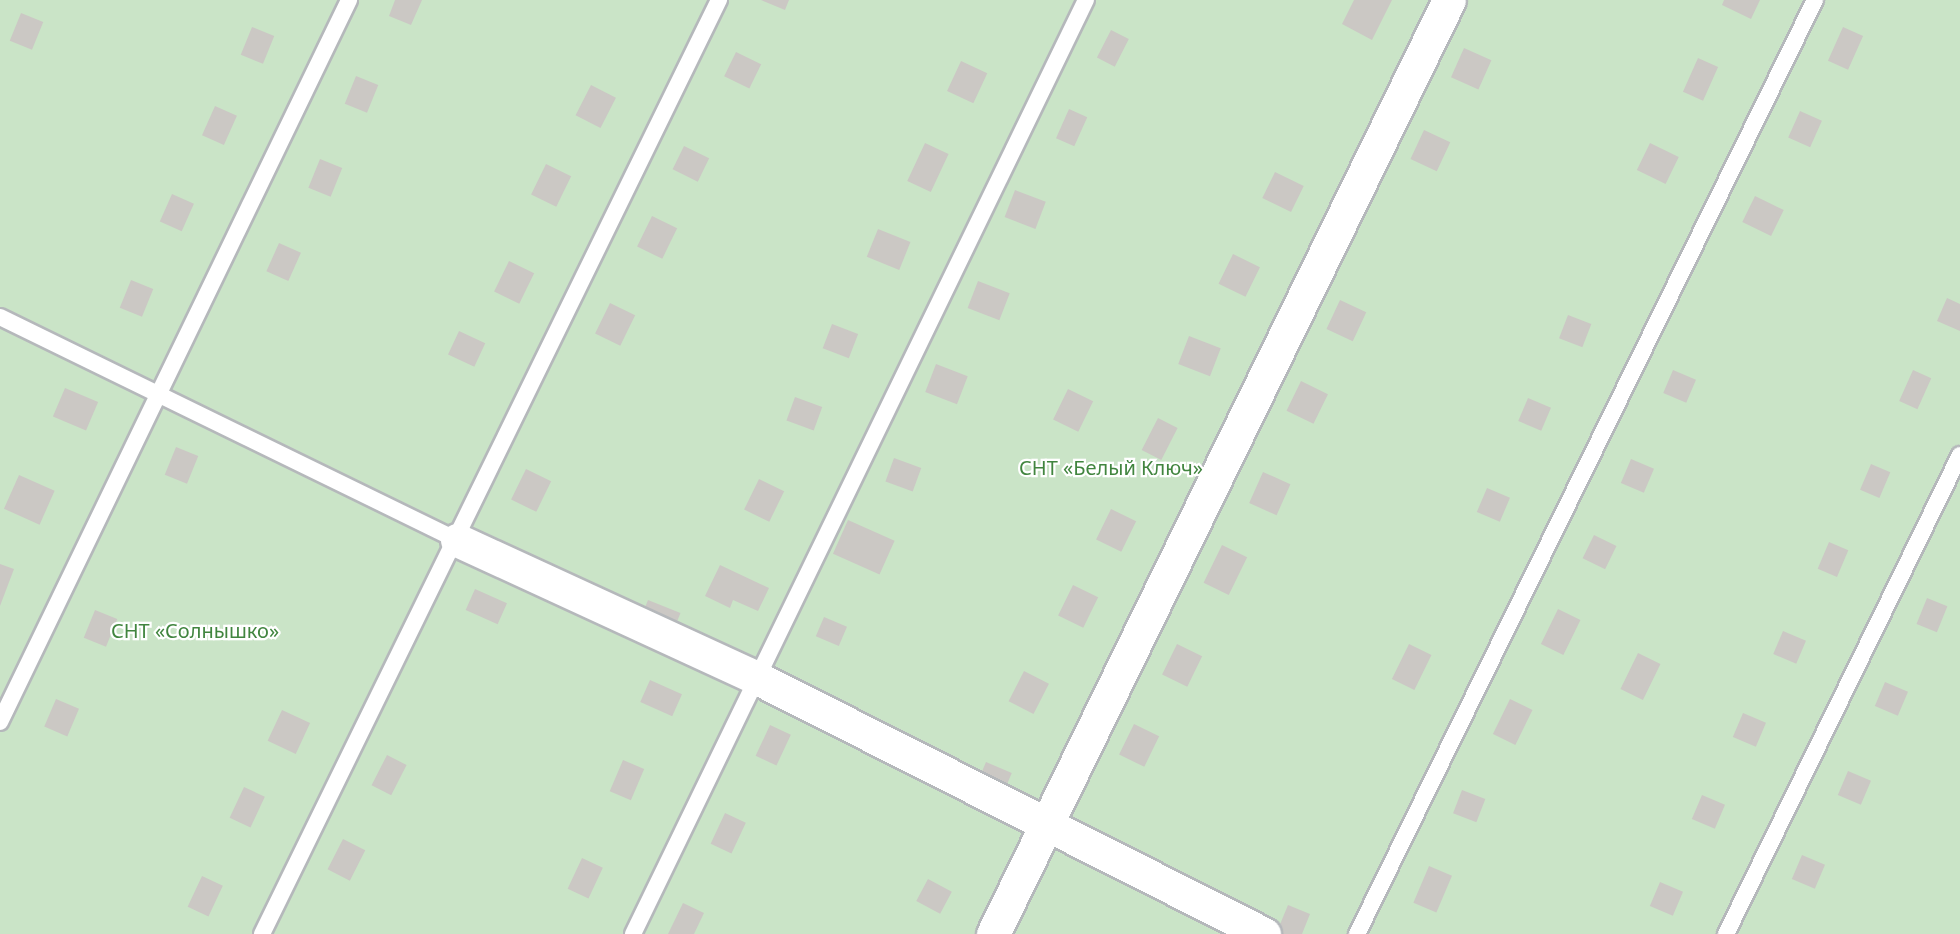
<!DOCTYPE html>
<meta charset="utf-8">
<style>
body{margin:0}
#map{position:relative;width:1960px;height:934px;overflow:hidden;background:#f0ede8;font-family:"Noto Sans",sans-serif}
div>[style]{position:absolute}
.green>*{inset:0;background:#cae4c7;transform-origin:0 0}
.building>*{inset:0;background:#cbc8c4;transform-origin:0 0}
.roads{filter:drop-shadow(2px 0 #b5b8bb) drop-shadow(-2px 0 #b5b8bb) drop-shadow(0 2px #b5b8bb) drop-shadow(0 -2px #b5b8bb)}
.lane>*{height:16px;margin:-8px;padding:0 8px;transform-origin:8px;border-radius:8px;background:#fff}
.street>*{height:33px;margin:-16.5px;padding:0 16.5px;transform-origin:16.5px;border-radius:16.5px;background:#fff}
span{translate:-50% -50%;white-space:nowrap;text-align:center;line-height:1.15;-webkit-text-stroke:4.5px #fff;paint-order:stroke}
.park-label{font-size:20px;color:#41853f}
</style>
<div id="map">
<div class="green">
<i style="left:0;top:0;width:1960px;height:934px"></i>
</div>
<div class="building">
<i style="clip-path:polygon(395px 0,422px 0,411px 25px,389px 16px)"></i>
<i style="clip-path:polygon(761px 0,789px 0,785px 10px)"></i>
<i style="clip-path:polygon(1354px 0,1392px 0,1372px 40px,1342px 24px)"></i>
<i style="clip-path:polygon(1724px 0,1760px 0,1751px 19px,1722px 5px)"></i>
<i style="left:21px;top:13px;width:24px;height:30px;rotate:22deg"></i>
<i style="left:252px;top:27px;width:24px;height:30px;rotate:22deg"></i>
<i style="left:1843px;top:27px;width:22px;height:37px;rotate:24deg"></i>
<i style="left:1111px;top:30px;width:20px;height:31px;rotate:27deg"></i>
<i style="left:1464px;top:48px;width:30px;height:32px;rotate:24deg"></i>
<i style="left:736px;top:52px;width:28px;height:27px;rotate:26deg"></i>
<i style="left:1698px;top:58px;width:22px;height:37px;rotate:24deg"></i>
<i style="left:961px;top:61px;width:29px;height:33px;rotate:25deg"></i>
<i style="left:356px;top:76px;width:24px;height:30px;rotate:22deg"></i>
<i style="left:591px;top:85px;width:28px;height:34px;rotate:27deg"></i>
<i style="left:215px;top:106px;width:24px;height:32px;rotate:24deg"></i>
<i style="left:1069px;top:109px;width:20px;height:32px;rotate:24deg"></i>
<i style="left:1800px;top:111px;width:24px;height:29px;rotate:24deg"></i>
<i style="left:1424px;top:130px;width:29px;height:32px;rotate:25deg"></i>
<i style="left:925px;top:143px;width:26px;height:42px;rotate:25deg"></i>
<i style="left:1650px;top:143px;width:32px;height:30px;rotate:26deg"></i>
<i style="left:684px;top:146px;width:28px;height:26px;rotate:26deg"></i>
<i style="left:320px;top:159px;width:24px;height:31px;rotate:22deg"></i>
<i style="left:546px;top:164px;width:28px;height:34px;rotate:26deg"></i>
<i style="left:1275px;top:172px;width:32px;height:29px;rotate:26deg"></i>
<i style="left:1015px;top:190px;width:33px;height:29px;rotate:21deg"></i>
<i style="left:172px;top:194px;width:24px;height:30px;rotate:24deg"></i>
<i style="left:1755px;top:196px;width:32px;height:29px;rotate:26deg"></i>
<i style="left:652px;top:216px;width:28px;height:34px;rotate:26deg"></i>
<i style="left:878px;top:229px;width:35px;height:30px;rotate:22deg"></i>
<i style="left:279px;top:243px;width:24px;height:31px;rotate:24deg"></i>
<i style="left:1233px;top:254px;width:30px;height:33px;rotate:26deg"></i>
<i style="left:509px;top:261px;width:28px;height:34px;rotate:26deg"></i>
<i style="left:131px;top:280px;width:24px;height:30px;rotate:22deg"></i>
<i style="left:978px;top:281px;width:34px;height:29px;rotate:21deg"></i>
<i style="clip-path:polygon(1947px 298px,1960px 304px,1960px 331px,1937px 321px)"></i>
<i style="left:1340px;top:300px;width:29px;height:32px;rotate:25deg"></i>
<i style="left:610px;top:303px;width:28px;height:34px;rotate:26deg"></i>
<i style="left:1568px;top:315px;width:25px;height:25px;rotate:21deg"></i>
<i style="left:832px;top:324px;width:28px;height:26px;rotate:21deg"></i>
<i style="left:459px;top:331px;width:29px;height:26px;rotate:25deg"></i>
<i style="left:1189px;top:336px;width:34px;height:30px;rotate:21deg"></i>
<i style="left:936px;top:364px;width:34px;height:30px;rotate:21deg"></i>
<i style="left:1673px;top:370px;width:25px;height:25px;rotate:23deg"></i>
<i style="left:1913px;top:370px;width:20px;height:34px;rotate:24deg"></i>
<i style="left:1301px;top:381px;width:30px;height:33px;rotate:26deg"></i>
<i style="left:65px;top:388px;width:36px;height:31px;rotate:23deg"></i>
<i style="left:1068px;top:389px;width:28px;height:34px;rotate:26deg"></i>
<i style="left:795px;top:397px;width:29px;height:25px;rotate:20deg"></i>
<i style="left:1528px;top:398px;width:25px;height:25px;rotate:23deg"></i>
<i style="left:1158px;top:418px;width:22px;height:36px;rotate:27deg"></i>
<i style="left:176px;top:447px;width:24px;height:30px;rotate:22deg"></i>
<i style="left:894px;top:458px;width:29px;height:25px;rotate:20deg"></i>
<i style="left:1631px;top:459px;width:25px;height:26px;rotate:23deg"></i>
<i style="left:1871px;top:464px;width:21px;height:28px;rotate:23deg"></i>
<i style="left:526px;top:469px;width:28px;height:34px;rotate:26deg"></i>
<i style="left:1263px;top:472px;width:30px;height:34px;rotate:24deg"></i>
<i style="left:19px;top:475px;width:39px;height:37px;rotate:24deg"></i>
<i style="left:759px;top:479px;width:28px;height:34px;rotate:26deg"></i>
<i style="left:1487px;top:488px;width:25px;height:26px;rotate:23deg"></i>
<i style="left:1111px;top:509px;width:28px;height:34px;rotate:26deg"></i>
<i style="left:848px;top:520px;width:51px;height:37px;rotate:24deg"></i>
<i style="left:1594px;top:535px;width:25px;height:26px;rotate:26deg"></i>
<i style="left:1829px;top:542px;width:21px;height:29px;rotate:23deg"></i>
<i style="left:1222px;top:545px;width:28px;height:42px;rotate:26deg"></i>
<i style="clip-path:polygon(0 564px,14px 569px,0 606px)"></i>
<i style="clip-path:polygon(720px 565px,769px 588px,758px 611px,733px 600px,730px 608px,705px 596px)"></i>
<i style="left:1073px;top:585px;width:28px;height:34px;rotate:26deg"></i>
<i style="left:475px;top:589px;width:35px;height:23px;rotate:24deg"></i>
<i style="left:1927px;top:598px;width:22px;height:28px;rotate:22deg"></i>
<i style="left:648px;top:600px;width:35px;height:23px;rotate:22deg"></i>
<i style="left:1558px;top:609px;width:25px;height:39px;rotate:26deg"></i>
<i style="left:95px;top:610px;width:24px;height:30px;rotate:22deg"></i>
<i style="left:824px;top:617px;width:25px;height:21px;rotate:23deg"></i>
<i style="left:1783px;top:631px;width:25px;height:25px;rotate:23deg"></i>
<i style="left:1177px;top:644px;width:28px;height:34px;rotate:26deg"></i>
<i style="left:1409px;top:644px;width:25px;height:39px;rotate:26deg"></i>
<i style="left:1638px;top:653px;width:25px;height:40px;rotate:26deg"></i>
<i style="left:1024px;top:671px;width:28px;height:34px;rotate:27deg"></i>
<i style="left:650px;top:680px;width:35px;height:24px;rotate:24deg"></i>
<i style="left:1885px;top:682px;width:25px;height:26px;rotate:23deg"></i>
<i style="left:56px;top:699px;width:25px;height:30px;rotate:23deg"></i>
<i style="left:1510px;top:699px;width:25px;height:39px;rotate:26deg"></i>
<i style="left:282px;top:710px;width:31px;height:34px;rotate:25deg"></i>
<i style="left:1743px;top:713px;width:25px;height:26px;rotate:23deg"></i>
<i style="left:1134px;top:724px;width:28px;height:34px;rotate:26deg"></i>
<i style="left:770px;top:725px;width:23px;height:34px;rotate:25deg"></i>
<i style="left:387px;top:755px;width:22px;height:34px;rotate:27deg"></i>
<i style="left:623px;top:760px;width:23px;height:34px;rotate:23deg"></i>
<i style="left:986px;top:762px;width:28px;height:25px;rotate:23deg"></i>
<i style="left:1848px;top:771px;width:25px;height:26px;rotate:23deg"></i>
<i style="left:244px;top:787px;width:23px;height:34px;rotate:25deg"></i>
<i style="left:1462px;top:790px;width:25px;height:25px;rotate:21deg"></i>
<i style="left:1702px;top:795px;width:25px;height:26px;rotate:23deg"></i>
<i style="left:725px;top:813px;width:23px;height:34px;rotate:25deg"></i>
<i style="left:343px;top:839px;width:25px;height:34px;rotate:27deg"></i>
<i style="left:1802px;top:855px;width:25px;height:26px;rotate:23deg"></i>
<i style="left:582px;top:858px;width:23px;height:34px;rotate:25deg"></i>
<i style="left:1429px;top:866px;width:25px;height:40px;rotate:23deg"></i>
<i style="left:202px;top:876px;width:23px;height:34px;rotate:25deg"></i>
<i style="left:928px;top:879px;width:27px;height:25px;rotate:28deg"></i>
<i style="left:1660px;top:882px;width:25px;height:26px;rotate:23deg"></i>
<i style="clip-path:polygon(683px 903px,704px 913px,694px 934px,668px 934px)"></i>
<i style="clip-path:polygon(1288px 905px,1310px 914px,1302px 934px,1276px 934px)"></i>
</div>
<div class="roads">
<div class="lane">
<i style="left:0;top:317px;width:509px;rotate:26.01deg"></i>
<i style="left:0;top:722px;width:802px;rotate:-64.2deg"></i>
<i style="left:262px;top:934px;width:1040px;rotate:-63.93deg"></i>
<i style="left:633px;top:934px;width:1038px;rotate:-64.13deg"></i>
<i style="left:1357px;top:934px;width:1040px;rotate:-63.88deg"></i>
<i style="left:1726px;top:934px;width:533px;rotate:-63.96deg"></i>
</div>
<div class="street">
<i style="left:457px;top:540px;width:330px;rotate:24.7deg"></i>
<i style="left:757px;top:678px;width:568px;rotate:26.79deg"></i>
<i style="left:993px;top:934px;width:1039px;rotate:-63.98deg"></i>
</div>
</div>
<div class="park-label">
<span style="left:1111px;top:467px">СНТ «Белый Ключ»</span>
<span style="left:195px;top:630px">СНТ «Солнышко»</span>
</div>
</div>
